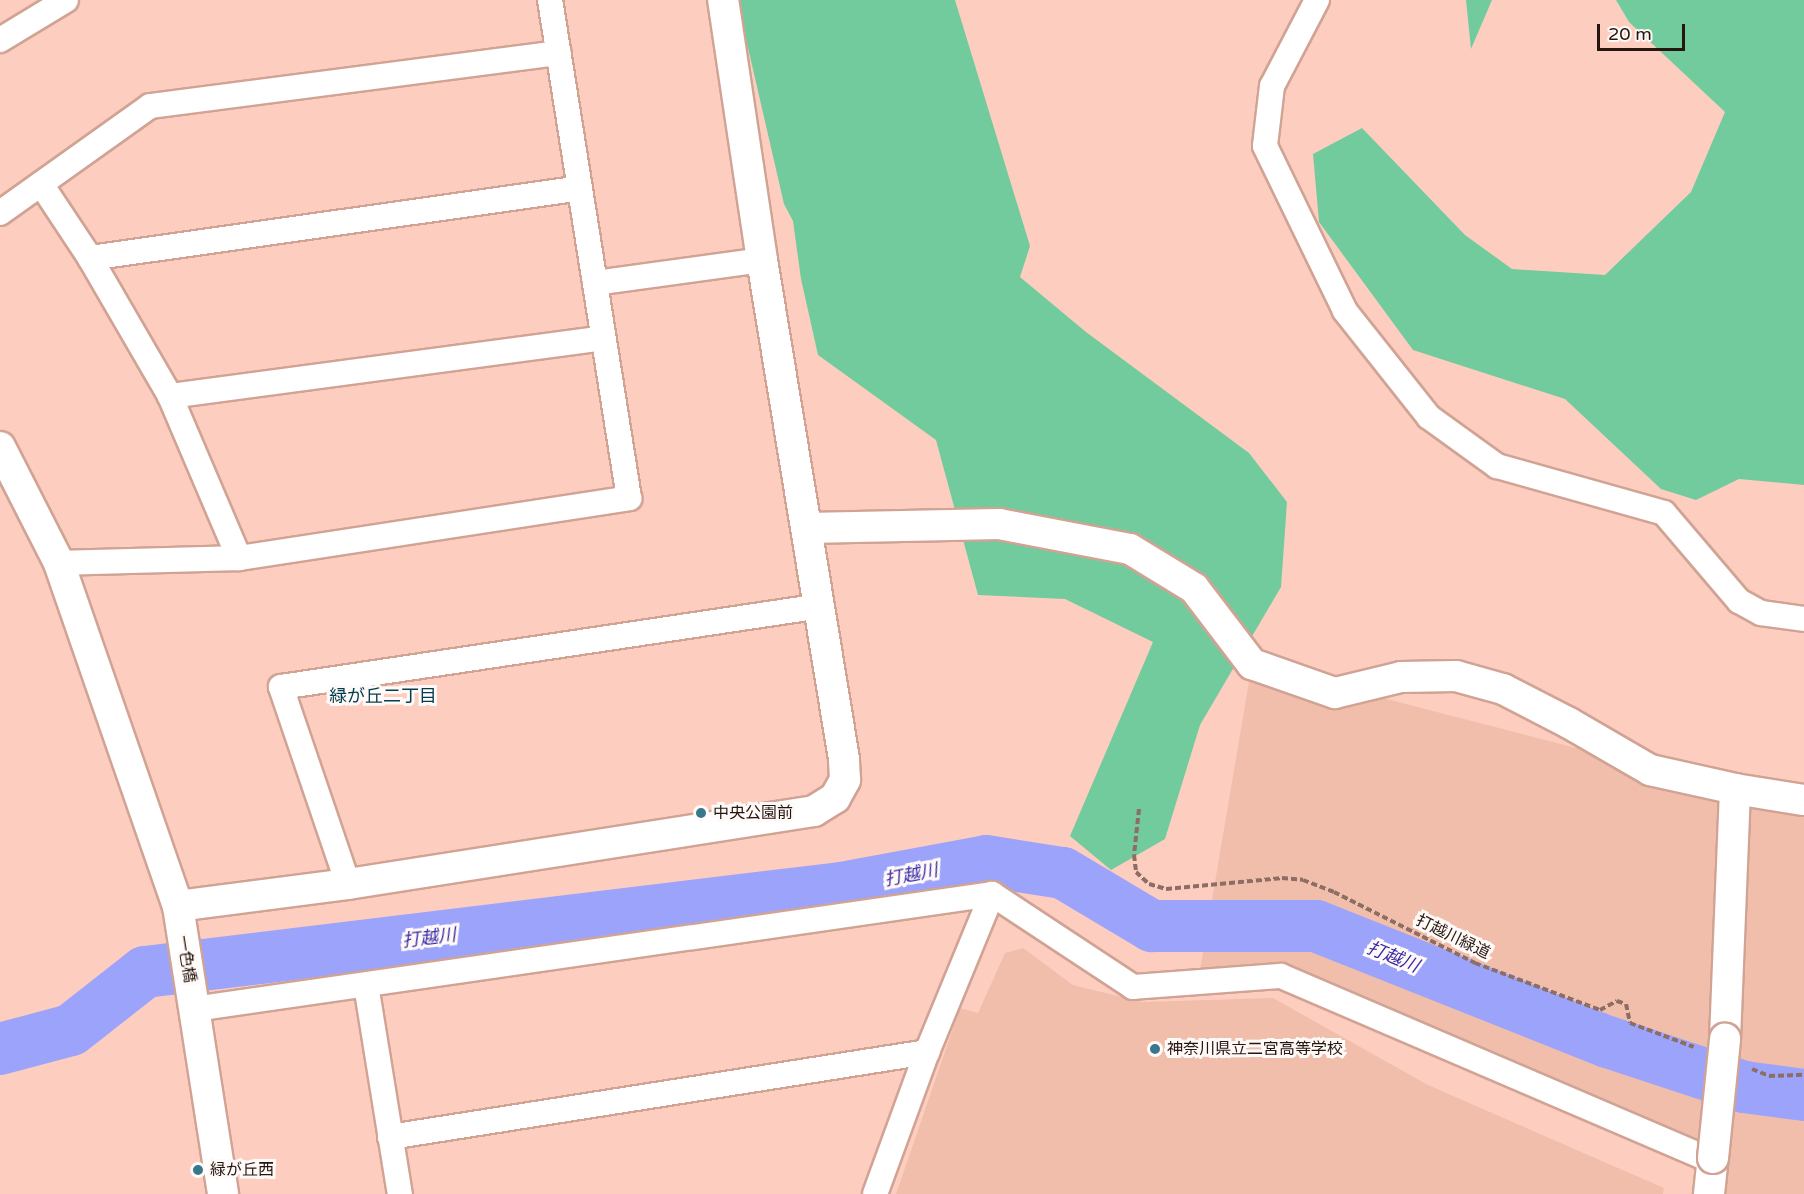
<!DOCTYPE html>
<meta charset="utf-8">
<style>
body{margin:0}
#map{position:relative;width:1804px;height:1194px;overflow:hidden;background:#fdcebf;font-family:"Varela Round","Noto Sans JP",sans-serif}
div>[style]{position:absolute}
.built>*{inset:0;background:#f2beac}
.green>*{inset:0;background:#72cb9c}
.river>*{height:52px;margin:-26px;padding:0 26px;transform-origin:26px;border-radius:26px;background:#9ca3fa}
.path>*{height:4px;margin-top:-2px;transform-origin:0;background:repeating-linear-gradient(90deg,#8d6e64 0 6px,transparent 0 9px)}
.roads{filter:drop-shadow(2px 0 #d0a394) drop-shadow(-2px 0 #d0a394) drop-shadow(0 2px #d0a394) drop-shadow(0 -2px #d0a394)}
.minor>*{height:24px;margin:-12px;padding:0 12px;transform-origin:12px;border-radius:12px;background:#fff}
.tertiary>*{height:30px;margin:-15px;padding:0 15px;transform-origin:15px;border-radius:15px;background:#fff}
.bridges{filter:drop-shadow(2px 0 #d0a394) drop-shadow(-2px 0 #d0a394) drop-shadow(0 2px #d0a394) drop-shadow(0 -2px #d0a394)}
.tertiary-bridge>*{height:30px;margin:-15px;padding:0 15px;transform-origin:15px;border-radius:15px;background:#fff}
.dots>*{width:16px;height:16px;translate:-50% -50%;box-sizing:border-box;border:3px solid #fffaf8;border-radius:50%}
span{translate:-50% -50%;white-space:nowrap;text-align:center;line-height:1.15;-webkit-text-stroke:6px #fffaf8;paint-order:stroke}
.poi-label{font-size:16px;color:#261610}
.left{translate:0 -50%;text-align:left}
.street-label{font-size:16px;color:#261610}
.neighbourhood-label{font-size:18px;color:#013e4c}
.water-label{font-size:18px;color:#392aa5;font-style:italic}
.scale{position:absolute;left:1597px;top:24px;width:88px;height:27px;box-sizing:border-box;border:3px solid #261610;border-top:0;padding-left:8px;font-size:18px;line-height:21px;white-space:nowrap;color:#261610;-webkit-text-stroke:4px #fffaf8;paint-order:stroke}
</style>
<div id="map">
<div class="built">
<i style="clip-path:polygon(1252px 664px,1735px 789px,1804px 800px,1804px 1194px,1709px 1194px,1712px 1161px,1293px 981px,1198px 982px)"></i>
<i style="clip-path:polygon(1023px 948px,1073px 985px,1142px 1002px,1273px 998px,1428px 1085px,1664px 1188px,1663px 1194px,896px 1194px,960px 1008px,978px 1013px,1005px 953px)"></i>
</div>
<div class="green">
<i style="clip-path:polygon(737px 0,955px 0,1030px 246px,1020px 277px,1086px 332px,1249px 453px,1287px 502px,1281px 587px,1200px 725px,1165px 839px,1111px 870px,1070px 836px,1153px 642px,1065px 599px,978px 595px,936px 440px,818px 355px,801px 279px,793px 221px,784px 204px)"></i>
<i style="clip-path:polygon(1466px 0,1492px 0,1471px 49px)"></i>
<i style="clip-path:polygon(1616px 0,1804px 0,1804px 485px,1739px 479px,1696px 500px,1661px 489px,1565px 399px,1413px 350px,1319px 222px,1313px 154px,1362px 128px,1465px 235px,1512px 269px,1605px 275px,1691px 192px,1725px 112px,1629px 22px)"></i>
</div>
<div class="river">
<i style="left:0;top:1049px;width:73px;rotate:-15deg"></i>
<i style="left:71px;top:1030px;width:94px;rotate:-38.1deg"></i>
<i style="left:145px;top:972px;width:701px;rotate:-6.88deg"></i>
<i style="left:841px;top:888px;width:147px;rotate:-10.5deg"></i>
<i style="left:986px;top:861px;width:78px;rotate:8.9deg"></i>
<i style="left:1063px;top:873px;width:104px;rotate:30.8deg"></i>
<i style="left:1152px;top:926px;width:164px"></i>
<i style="left:1316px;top:926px;width:314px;rotate:21.7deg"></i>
<i style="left:1608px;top:1042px;width:143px;rotate:18.3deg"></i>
<i style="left:1744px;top:1087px;width:61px;rotate:7.6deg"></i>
</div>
<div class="path">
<i style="left:1139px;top:809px;width:46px;rotate:96.2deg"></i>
<i style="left:1134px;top:855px;width:17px;rotate:83deg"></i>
<i style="left:1136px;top:872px;width:18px;rotate:43deg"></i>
<i style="left:1149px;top:884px;width:18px;rotate:16deg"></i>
<i style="left:1166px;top:889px;width:117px;rotate:-5.4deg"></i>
<i style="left:1282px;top:878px;width:21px;rotate:5deg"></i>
<i style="left:1303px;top:880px;width:33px;rotate:21deg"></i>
<i style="left:1334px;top:892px;width:158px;rotate:26.7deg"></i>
<i style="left:1475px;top:963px;width:134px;rotate:20.6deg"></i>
<i style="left:1600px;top:1010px;width:19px;rotate:-28deg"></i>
<i style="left:1617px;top:1001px;width:9px;rotate:18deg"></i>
<i style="left:1626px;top:1004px;width:19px;rotate:78deg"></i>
<i style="left:1630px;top:1023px;width:68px;rotate:20.6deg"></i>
<i style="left:1752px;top:1069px;width:18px;rotate:22deg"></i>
<i style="left:1769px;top:1076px;width:35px;rotate:-2deg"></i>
</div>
<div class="roads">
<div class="minor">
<i style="left:1317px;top:0;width:97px;rotate:117.6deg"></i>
<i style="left:1272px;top:86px;width:60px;rotate:96.7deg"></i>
<i style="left:1265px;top:146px;width:183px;rotate:64.1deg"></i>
<i style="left:1345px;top:311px;width:135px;rotate:51.6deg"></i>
<i style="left:1429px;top:417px;width:84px;rotate:35.8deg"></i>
<i style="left:1497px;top:466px;width:173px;rotate:15.7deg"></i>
<i style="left:1664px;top:513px;width:116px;rotate:49.6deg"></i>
<i style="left:1739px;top:601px;width:25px;rotate:29deg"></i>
<i style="left:1761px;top:613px;width:43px;rotate:7.9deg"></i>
<i style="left:0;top:40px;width:77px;rotate:-31.2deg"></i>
<i style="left:41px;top:184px;width:89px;rotate:56.5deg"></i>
<i style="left:90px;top:258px;width:160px;rotate:59.9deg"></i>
<i style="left:170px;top:396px;width:176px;rotate:66.9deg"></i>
<i style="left:0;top:213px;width:184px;rotate:-35.5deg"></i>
<i style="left:150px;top:106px;width:412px;rotate:-7.4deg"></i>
<i style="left:90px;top:258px;width:495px;rotate:-8.1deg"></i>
<i style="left:595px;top:283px;width:169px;rotate:-7.8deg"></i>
<i style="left:170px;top:396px;width:437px;rotate:-7.6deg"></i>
<i style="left:59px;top:563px;width:180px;rotate:-1.6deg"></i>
<i style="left:239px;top:558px;width:395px;rotate:-8.7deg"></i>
<i style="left:629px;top:498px;width:504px;rotate:-99.01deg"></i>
<i style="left:348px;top:884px;width:208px;rotate:-108.8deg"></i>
<i style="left:281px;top:687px;width:546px;rotate:-8.53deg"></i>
<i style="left:366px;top:985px;width:212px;rotate:80.8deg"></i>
<i style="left:194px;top:1009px;width:806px;rotate:-8.2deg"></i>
<i style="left:992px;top:894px;width:169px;rotate:33.4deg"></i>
<i style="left:1133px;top:987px;width:148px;rotate:-4.3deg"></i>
<i style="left:1281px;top:976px;width:470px;rotate:23.2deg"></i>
<i style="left:390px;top:1137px;width:544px;rotate:-8.99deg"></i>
<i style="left:875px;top:1194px;width:151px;rotate:-69.9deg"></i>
<i style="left:927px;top:1052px;width:171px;rotate:-67.6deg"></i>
</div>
<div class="tertiary">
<i style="left:0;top:447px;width:130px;rotate:63deg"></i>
<i style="left:59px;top:563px;width:363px;rotate:70.9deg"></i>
<i style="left:178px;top:906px;width:291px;rotate:81.1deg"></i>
<i style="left:807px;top:528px;width:192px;rotate:-1.2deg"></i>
<i style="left:999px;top:524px;width:133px;rotate:10.8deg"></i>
<i style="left:1130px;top:549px;width:75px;rotate:31.4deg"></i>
<i style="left:1194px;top:588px;width:96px;rotate:52.7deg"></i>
<i style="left:1252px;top:664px;width:88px;rotate:19.3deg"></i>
<i style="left:1335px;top:693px;width:68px;rotate:-13.6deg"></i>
<i style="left:1401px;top:677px;width:55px;rotate:-1deg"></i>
<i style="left:1456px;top:676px;width:49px;rotate:15.5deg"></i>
<i style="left:1503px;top:689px;width:74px;rotate:27.3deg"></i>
<i style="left:1569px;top:723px;width:94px;rotate:30.1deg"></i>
<i style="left:1650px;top:770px;width:87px;rotate:12.6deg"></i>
<i style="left:1735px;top:789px;width:70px;rotate:9.1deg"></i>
<i style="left:178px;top:906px;width:171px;rotate:-7.4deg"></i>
<i style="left:348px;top:884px;width:472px;rotate:-8.9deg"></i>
<i style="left:814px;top:811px;width:25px;rotate:-32deg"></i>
<i style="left:835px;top:798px;width:21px;rotate:-61deg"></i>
<i style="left:845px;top:780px;width:21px;rotate:-93deg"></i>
<i style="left:844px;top:759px;width:506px;rotate:-99.33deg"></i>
<i style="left:762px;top:260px;width:263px;rotate:-98.5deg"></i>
<i style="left:1725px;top:1039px;width:250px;rotate:-87.7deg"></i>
<i style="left:1709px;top:1194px;width:36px;rotate:-84deg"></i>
</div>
</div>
<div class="bridges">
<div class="tertiary-bridge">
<i style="left:1713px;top:1158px;width:120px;rotate:-84.2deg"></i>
</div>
</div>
<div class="dots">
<i style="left:701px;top:813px;background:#37788b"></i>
<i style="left:1155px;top:1049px;background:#37788b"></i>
<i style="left:198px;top:1170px;background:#37788b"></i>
</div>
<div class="poi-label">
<span class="left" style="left:713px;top:813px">中央公園前</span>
<span class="left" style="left:1167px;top:1049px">神奈川県立二宮高等学校</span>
<span class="left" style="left:210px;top:1170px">緑が丘西</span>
</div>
<div class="street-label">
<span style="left:1453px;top:937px;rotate:26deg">打越川緑道</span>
<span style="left:186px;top:959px;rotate:81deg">一色橋</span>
</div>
<div class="neighbourhood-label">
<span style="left:383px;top:696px">緑が丘二丁目</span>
</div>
<div class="water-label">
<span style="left:911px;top:875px;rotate:-11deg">打越川</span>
<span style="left:429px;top:938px;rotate:-7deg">打越川</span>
<span style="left:1393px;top:957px;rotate:22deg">打越川</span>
</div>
<div class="scale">20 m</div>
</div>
